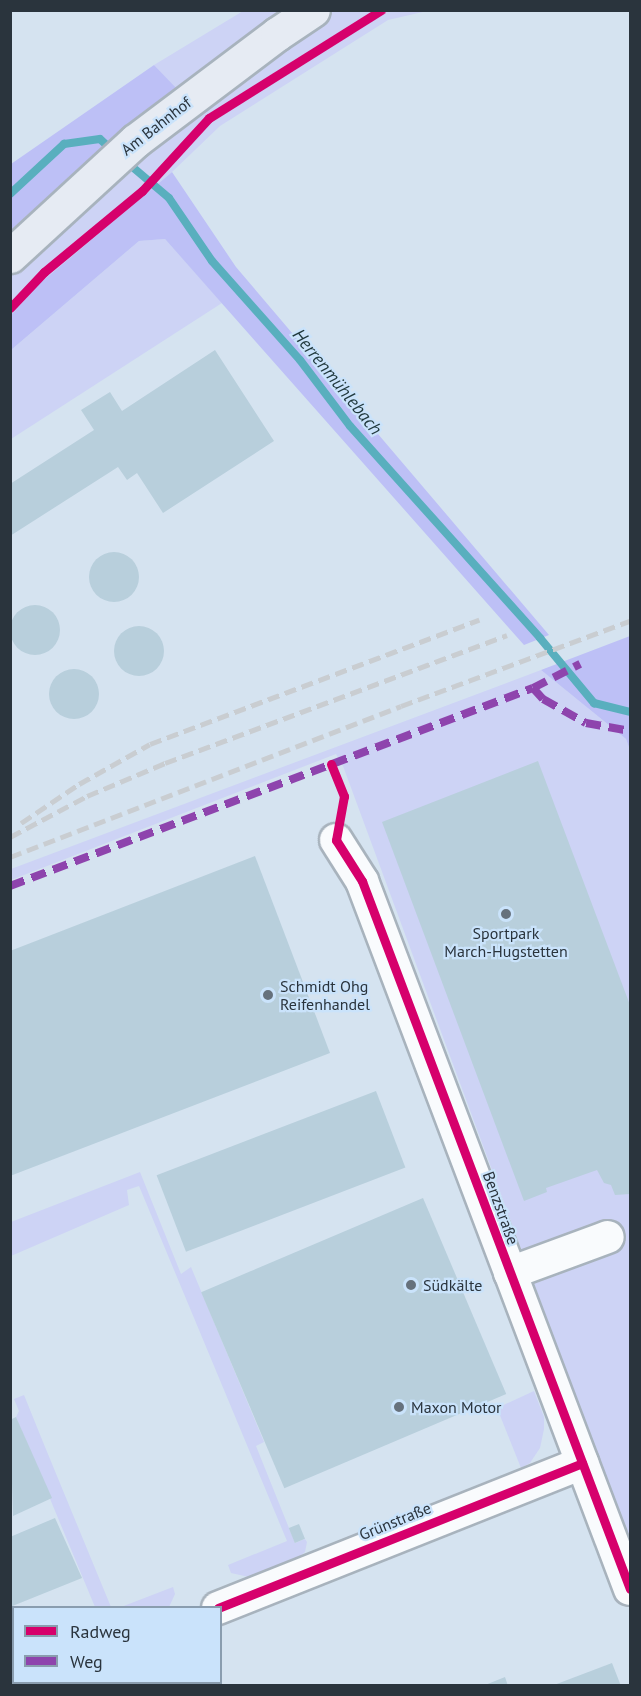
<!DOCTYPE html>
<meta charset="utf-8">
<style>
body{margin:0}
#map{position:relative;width:641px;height:1696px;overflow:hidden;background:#d5e3f0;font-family:"PT Sans",sans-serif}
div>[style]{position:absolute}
.green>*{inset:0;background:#cdd3f5}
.forest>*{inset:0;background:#bdc0f6}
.stream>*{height:8px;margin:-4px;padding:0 4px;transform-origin:4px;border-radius:4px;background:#59afbe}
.building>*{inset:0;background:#b8cfdc;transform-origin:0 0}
.round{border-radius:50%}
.roads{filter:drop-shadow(2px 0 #a8b3bd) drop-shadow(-2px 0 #a8b3bd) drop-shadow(0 2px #a8b3bd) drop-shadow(0 -2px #a8b3bd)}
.minor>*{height:32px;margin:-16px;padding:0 16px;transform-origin:16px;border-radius:16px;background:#f9fbfd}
.major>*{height:33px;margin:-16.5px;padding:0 16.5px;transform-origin:16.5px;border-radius:16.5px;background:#e6ebf3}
.rail>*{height:4.5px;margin-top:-2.25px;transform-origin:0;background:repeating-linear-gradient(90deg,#c9cdd1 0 12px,transparent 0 18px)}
.quiet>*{height:8px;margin-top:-4px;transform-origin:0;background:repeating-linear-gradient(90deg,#8e44ad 0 15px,transparent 0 23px)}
.cycleway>*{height:9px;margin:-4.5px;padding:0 4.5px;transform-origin:4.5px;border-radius:4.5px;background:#d6006c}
.dots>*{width:16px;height:16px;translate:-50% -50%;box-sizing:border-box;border:3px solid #cae3fb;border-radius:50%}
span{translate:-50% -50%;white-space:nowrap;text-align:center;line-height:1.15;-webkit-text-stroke:4.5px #cae3fb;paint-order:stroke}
.street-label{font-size:16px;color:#2a343d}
.poi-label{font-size:16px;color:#2a343d}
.left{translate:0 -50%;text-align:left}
.water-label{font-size:18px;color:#1f373b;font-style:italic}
.frame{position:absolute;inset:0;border:12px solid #2a343d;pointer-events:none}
.legend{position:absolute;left:12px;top:1606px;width:210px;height:78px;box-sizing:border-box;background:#cae3fb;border:2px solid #8a9daf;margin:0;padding:8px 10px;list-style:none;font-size:18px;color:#2a343d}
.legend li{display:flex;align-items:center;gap:12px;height:30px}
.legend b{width:30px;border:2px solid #8a9daf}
</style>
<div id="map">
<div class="green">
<i style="clip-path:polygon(243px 11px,427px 11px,388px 20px,220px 126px,172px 172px,39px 284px,11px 315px,10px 230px,109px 144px,177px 90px,154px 65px)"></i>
<i style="clip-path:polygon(165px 239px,222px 303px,11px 439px,11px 350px,139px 241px)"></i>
<i style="clip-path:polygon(541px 670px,626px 739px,630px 750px,630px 1544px,343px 766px,336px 754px,11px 880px,11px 869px)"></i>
<i style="clip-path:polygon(140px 1172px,181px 1274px,191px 1267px,264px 1442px,256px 1446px,295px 1543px,305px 1539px,307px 1542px,305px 1552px,299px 1557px,249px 1577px,231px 1573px,228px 1565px,287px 1541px,139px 1186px,127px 1190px,129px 1205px,11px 1256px,11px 1222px)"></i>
<i style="clip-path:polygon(534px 1391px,544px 1417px,544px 1429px,540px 1448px,530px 1463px,521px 1468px,497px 1408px)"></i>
<i style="clip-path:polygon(24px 1395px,43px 1442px,111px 1607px,95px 1607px,16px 1417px,19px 1411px,14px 1399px)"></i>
<i style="clip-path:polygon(173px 1587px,175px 1594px,169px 1607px,121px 1607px)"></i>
</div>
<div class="forest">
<i style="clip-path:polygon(154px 65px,178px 90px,109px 144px,11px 230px,11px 164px)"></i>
<i style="clip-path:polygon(172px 172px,236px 267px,549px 635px,524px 645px,165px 239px,139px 241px,11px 350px,11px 315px,39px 284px)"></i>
<i style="clip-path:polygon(630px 636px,630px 750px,626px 739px,541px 670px)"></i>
</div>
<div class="stream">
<i style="left:123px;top:159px;width:60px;rotate:40.3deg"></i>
<i style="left:169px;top:198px;width:76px;rotate:55.7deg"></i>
<i style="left:212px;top:261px;width:132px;rotate:48.4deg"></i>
<i style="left:300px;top:360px;width:83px;rotate:52.9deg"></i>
<i style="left:350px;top:426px;width:285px;rotate:48.1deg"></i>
<i style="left:540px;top:638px;width:85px;rotate:50.3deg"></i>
<i style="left:594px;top:703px;width:37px;rotate:14deg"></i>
<i style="left:10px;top:194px;width:74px;rotate:-42.8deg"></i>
<i style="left:64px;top:144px;width:36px;rotate:-8deg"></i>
<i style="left:100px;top:139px;width:18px;rotate:43deg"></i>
</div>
<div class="building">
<i style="clip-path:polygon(215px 350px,274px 441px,163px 513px,137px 473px,127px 480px,118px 467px,10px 536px,10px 484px,94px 430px,81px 410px,110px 392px,122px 411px)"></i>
<i class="round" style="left:89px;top:552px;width:50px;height:50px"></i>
<i class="round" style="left:10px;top:605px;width:50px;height:50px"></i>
<i class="round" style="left:114px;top:626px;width:50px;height:50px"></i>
<i class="round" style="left:49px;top:669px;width:50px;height:50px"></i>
<i style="clip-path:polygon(538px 761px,630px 1005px,630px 1194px,615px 1195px,611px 1185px,604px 1183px,597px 1170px,546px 1188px,547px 1192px,524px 1201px,382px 822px)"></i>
<i style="clip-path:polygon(255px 856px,330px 1053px,10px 1176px,10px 951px)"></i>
<i style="left:376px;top:1091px;width:82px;height:235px;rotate:69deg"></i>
<i style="left:423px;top:1198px;width:213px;height:241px;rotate:67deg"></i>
<i style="clip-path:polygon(16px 1417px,52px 1498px,13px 1516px,10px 1420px)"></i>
<i style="clip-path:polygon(55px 1518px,82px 1578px,10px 1607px,10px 1537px)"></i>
<i style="left:299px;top:1524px;width:16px;height:11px;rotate:68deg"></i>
<i style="clip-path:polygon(612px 1663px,621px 1686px,554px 1686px,554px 1685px)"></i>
<i style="clip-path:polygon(505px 1677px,508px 1686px,485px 1686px,485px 1685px)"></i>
</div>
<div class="roads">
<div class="minor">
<i style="left:336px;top:840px;width:49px;rotate:57.6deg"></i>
<i style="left:362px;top:881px;width:757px;rotate:69.27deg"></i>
<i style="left:510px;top:1273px;width:104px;rotate:-20.2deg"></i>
<i style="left:218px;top:1608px;width:392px;rotate:-21.7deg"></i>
<i style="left:30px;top:1686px;width:8px;rotate:-30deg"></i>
</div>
<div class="major">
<i style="left:10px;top:256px;width:170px;rotate:-42.6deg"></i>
<i style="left:135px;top:141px;width:178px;rotate:-37deg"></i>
<i style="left:277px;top:34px;width:43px;rotate:-33.7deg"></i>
</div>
</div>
<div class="rail">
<i style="left:21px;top:823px;width:70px;rotate:-33.9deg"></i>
<i style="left:79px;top:784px;width:81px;rotate:-29.4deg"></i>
<i style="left:150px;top:744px;width:352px;rotate:-20.7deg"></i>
<i style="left:10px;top:837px;width:87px;rotate:-28deg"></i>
<i style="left:87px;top:796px;width:85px;rotate:-22.9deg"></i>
<i style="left:165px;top:763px;width:365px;rotate:-20.5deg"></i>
<i style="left:10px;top:857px;width:419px;rotate:-21.1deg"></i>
<i style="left:401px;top:706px;width:244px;rotate:-20.4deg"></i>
</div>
<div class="quiet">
<i style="left:533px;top:688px;width:15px;rotate:48deg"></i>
<i style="left:543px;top:699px;width:49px;rotate:29.2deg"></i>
<i style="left:586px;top:723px;width:45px;rotate:10.3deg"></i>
<i style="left:10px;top:886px;width:559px;rotate:-20.74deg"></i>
<i style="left:533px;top:688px;width:53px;rotate:-27.1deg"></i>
</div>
<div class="cycleway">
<i style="left:10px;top:308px;width:50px;rotate:-46.6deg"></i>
<i style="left:44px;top:272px;width:127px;rotate:-39.6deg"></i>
<i style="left:142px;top:191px;width:99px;rotate:-47.5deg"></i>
<i style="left:209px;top:118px;width:203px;rotate:-32.1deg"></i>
<i style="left:331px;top:764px;width:35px;rotate:68deg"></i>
<i style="left:344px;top:796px;width:45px;rotate:100.3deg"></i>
<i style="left:336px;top:840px;width:49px;rotate:57.6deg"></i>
<i style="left:362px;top:881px;width:757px;rotate:69.27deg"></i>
<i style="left:218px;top:1608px;width:392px;rotate:-21.7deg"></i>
</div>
<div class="dots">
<i style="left:506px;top:914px;background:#66717c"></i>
<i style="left:268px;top:995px;background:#66717c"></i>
<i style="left:411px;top:1285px;background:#66717c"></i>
<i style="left:399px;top:1407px;background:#66717c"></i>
</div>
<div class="street-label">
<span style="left:156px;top:126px;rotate:-38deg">Am Bahnhof</span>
<span style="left:501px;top:1208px;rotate:70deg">Benzstraße</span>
<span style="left:395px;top:1521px;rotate:-22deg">Grünstraße</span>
</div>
<div class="poi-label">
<span style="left:506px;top:942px">Sportpark<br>March-Hugstetten</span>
<span class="left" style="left:280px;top:995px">Schmidt Ohg<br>Reifenhandel</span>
<span class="left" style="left:423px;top:1285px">Südkälte</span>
<span class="left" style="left:411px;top:1407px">Maxon Motor</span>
</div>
<div class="water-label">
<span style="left:337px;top:382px;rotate:51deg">Herrenmühlebach</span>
</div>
<div class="frame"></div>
<ul class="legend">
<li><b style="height:8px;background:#d6006c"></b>Radweg</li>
<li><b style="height:8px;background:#8e44ad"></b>Weg</li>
</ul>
</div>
